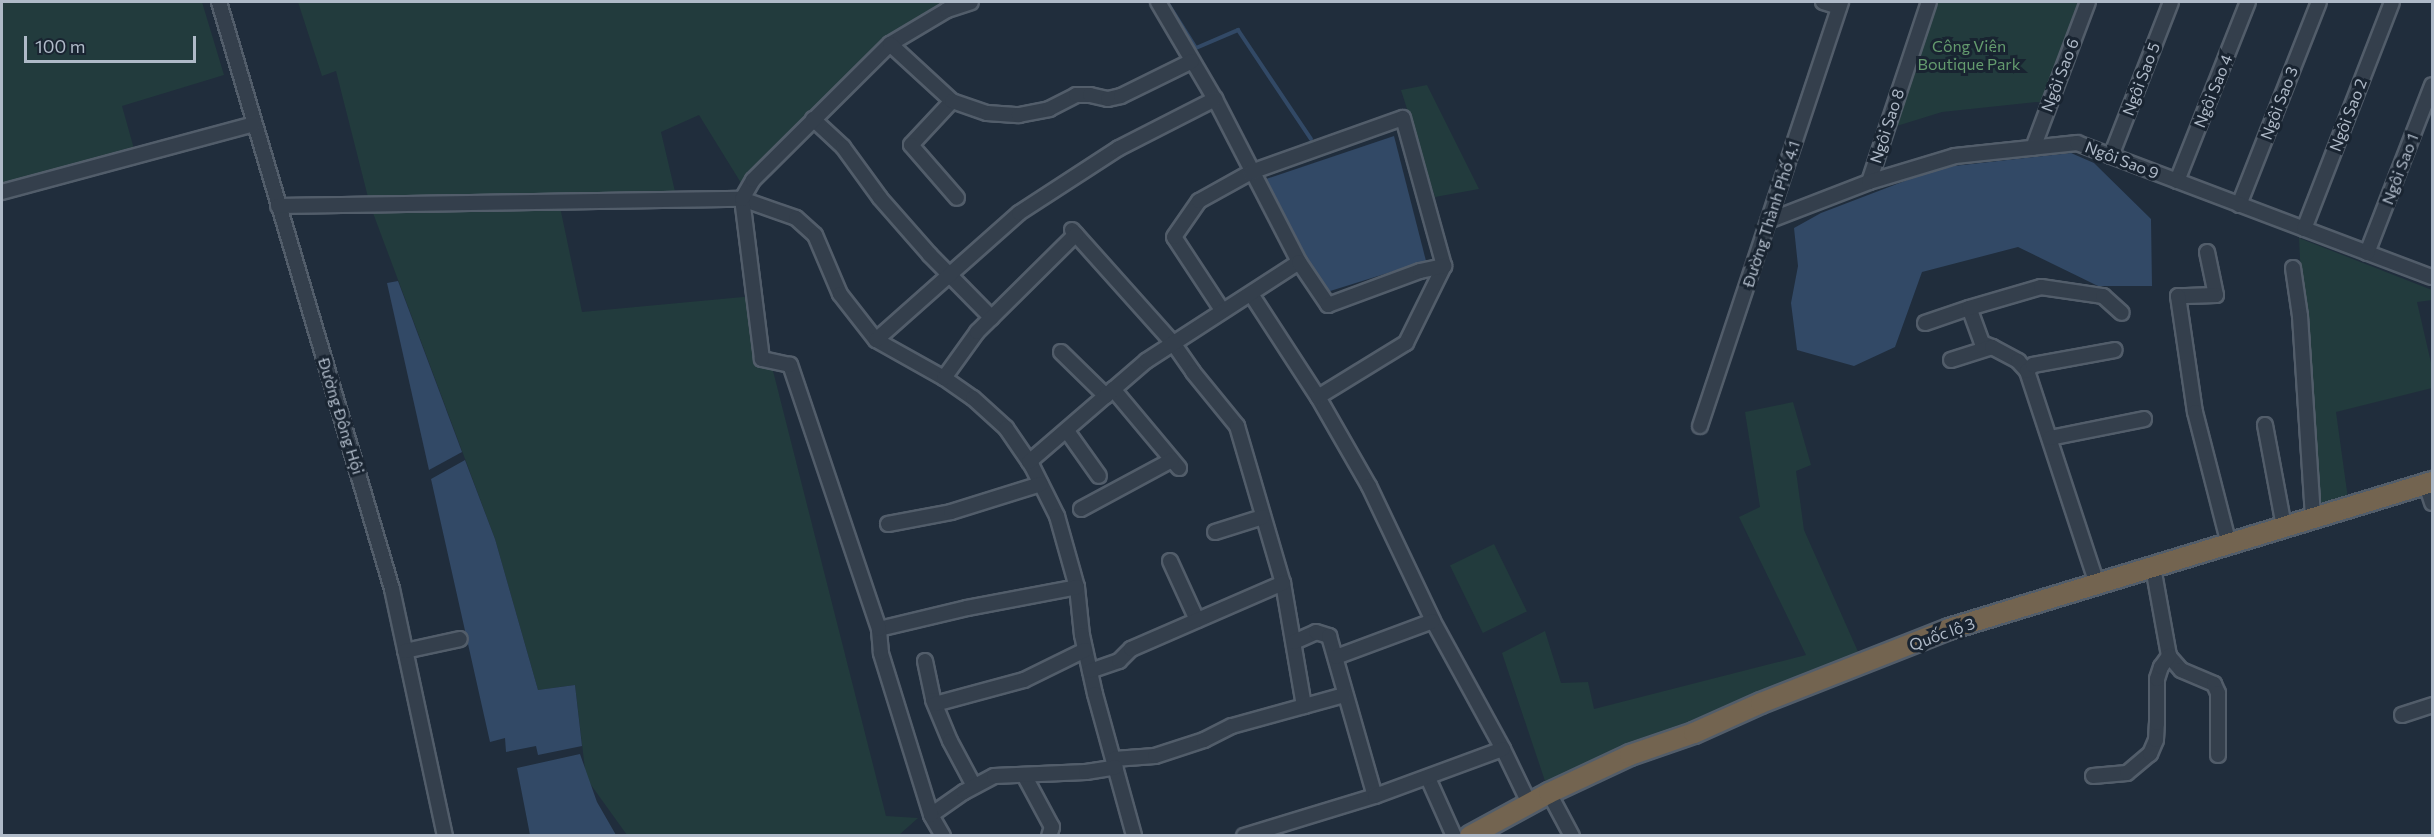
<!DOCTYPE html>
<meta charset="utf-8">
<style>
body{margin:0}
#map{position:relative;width:2434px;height:837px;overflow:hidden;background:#202d3c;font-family:Commissioner,sans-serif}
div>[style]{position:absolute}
.green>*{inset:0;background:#223b3d;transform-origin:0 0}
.water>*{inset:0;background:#324966}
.stream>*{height:4px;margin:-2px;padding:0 2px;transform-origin:2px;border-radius:2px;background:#324966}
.roads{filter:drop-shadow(2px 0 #525d6a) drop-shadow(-2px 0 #525d6a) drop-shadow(0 2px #525d6a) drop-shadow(0 -2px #525d6a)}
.minor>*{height:14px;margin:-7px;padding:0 7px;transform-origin:7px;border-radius:7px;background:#343f4c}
.highway>*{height:20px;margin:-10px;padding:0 10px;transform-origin:10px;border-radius:10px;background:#736450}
span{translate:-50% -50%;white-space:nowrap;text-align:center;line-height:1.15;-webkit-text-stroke:6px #192431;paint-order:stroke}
.park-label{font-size:16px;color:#649b6e}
.street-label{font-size:16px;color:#afbac8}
.frame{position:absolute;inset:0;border:3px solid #afbac8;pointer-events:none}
.scale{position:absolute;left:24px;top:36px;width:172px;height:27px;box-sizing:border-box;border:3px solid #afbac8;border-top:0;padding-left:8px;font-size:18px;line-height:21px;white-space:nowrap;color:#afbac8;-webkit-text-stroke:4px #192431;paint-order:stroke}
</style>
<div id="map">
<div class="green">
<i style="clip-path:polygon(2px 2px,202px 2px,224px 75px,122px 106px,136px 156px,2px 191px)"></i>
<i style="clip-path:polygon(298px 2px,970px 2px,890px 44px,746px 191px,699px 115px,661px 132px,677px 200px,559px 202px,582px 312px,754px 296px,886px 816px,918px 818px,899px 835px,627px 835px,586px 778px,575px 685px,538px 690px,495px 539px,370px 205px,336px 71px,322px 76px)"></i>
<i style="clip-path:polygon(1929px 2px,2088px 2px,2048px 103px,2036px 102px,1942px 112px,1887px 129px)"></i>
<i style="clip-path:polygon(1427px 85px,1479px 189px,1435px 197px,1401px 90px)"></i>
<i style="clip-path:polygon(2299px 238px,2432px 290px,2432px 300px,2417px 302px,2432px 367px,2432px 388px,2336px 412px,2349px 506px,2313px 517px)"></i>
<i style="clip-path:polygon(1793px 402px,1811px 465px,1796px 471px,1804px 530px,1863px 663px,1549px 793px,1502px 653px,1545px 631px,1561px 683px,1588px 682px,1594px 709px,1806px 655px,1739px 517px,1760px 507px,1745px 412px)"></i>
<i style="left:1494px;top:544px;width:75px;height:49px;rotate:64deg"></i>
</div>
<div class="water">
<i style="clip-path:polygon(1394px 136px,1426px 261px,1327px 292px,1263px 180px)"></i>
<i style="clip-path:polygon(2071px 153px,2094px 163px,2151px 219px,2152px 286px,2098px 286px,2018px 247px,1922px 272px,1895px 347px,1854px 366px,1797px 350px,1791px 303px,1798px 266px,1794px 228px,1821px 213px,1923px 174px,1954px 166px)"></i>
<i style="clip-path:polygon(398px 281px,462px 452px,429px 470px,387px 283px)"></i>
<i style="clip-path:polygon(465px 460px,495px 539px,538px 690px,575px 685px,582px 746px,538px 755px,536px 746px,506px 752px,505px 738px,490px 742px,431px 479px)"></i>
<i style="clip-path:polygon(580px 754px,597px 802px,616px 835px,530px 835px,517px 768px)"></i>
</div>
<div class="stream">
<i style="left:1167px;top:2px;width:54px;rotate:57.8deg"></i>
<i style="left:1196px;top:48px;width:46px;rotate:-23.2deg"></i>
<i style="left:1238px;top:30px;width:131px;rotate:56.2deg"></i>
</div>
<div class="roads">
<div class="minor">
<i style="left:219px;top:2px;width:612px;rotate:73.58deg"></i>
<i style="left:392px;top:589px;width:253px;rotate:77.9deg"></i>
<i style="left:1158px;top:2px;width:113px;rotate:59.6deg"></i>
<i style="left:1215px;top:99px;width:183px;rotate:62.7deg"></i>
<i style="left:1823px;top:2px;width:17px;rotate:17deg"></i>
<i style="left:890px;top:44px;width:66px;rotate:-30.8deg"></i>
<i style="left:947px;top:10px;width:25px;rotate:-18deg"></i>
<i style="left:952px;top:101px;width:60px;rotate:133deg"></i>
<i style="left:911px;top:145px;width:70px;rotate:49deg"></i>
<i style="left:813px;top:119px;width:41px;rotate:43deg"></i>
<i style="left:843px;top:147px;width:63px;rotate:54deg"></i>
<i style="left:880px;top:198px;width:76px;rotate:48.7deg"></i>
<i style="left:930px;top:255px;width:88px;rotate:45.5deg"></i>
<i style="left:2033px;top:148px;width:156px;rotate:-69.4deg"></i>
<i style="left:2111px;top:156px;width:165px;rotate:-68.7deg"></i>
<i style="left:2177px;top:181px;width:193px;rotate:-68.4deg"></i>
<i style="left:1869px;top:182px;width:190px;rotate:-71.6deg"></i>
<i style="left:2px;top:192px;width:261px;rotate:-15.1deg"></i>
<i style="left:2239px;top:205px;width:218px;rotate:-68.5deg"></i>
<i style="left:278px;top:206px;width:464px;rotate:-0.9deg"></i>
<i style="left:742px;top:199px;width:57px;rotate:19.4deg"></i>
<i style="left:796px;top:218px;width:25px;rotate:42deg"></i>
<i style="left:815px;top:235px;width:64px;rotate:67deg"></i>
<i style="left:840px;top:294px;width:58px;rotate:52deg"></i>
<i style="left:876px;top:340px;width:78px;rotate:29.2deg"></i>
<i style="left:944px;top:378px;width:35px;rotate:35deg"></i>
<i style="left:973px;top:398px;width:45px;rotate:42.3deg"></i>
<i style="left:1006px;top:428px;width:46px;rotate:55.6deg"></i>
<i style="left:1032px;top:466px;width:56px;rotate:63.4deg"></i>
<i style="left:1057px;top:516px;width:74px;rotate:74.3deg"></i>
<i style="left:1077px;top:587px;width:48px;rotate:84.1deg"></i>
<i style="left:1082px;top:635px;width:60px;rotate:77.6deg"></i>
<i style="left:1095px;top:694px;width:147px;rotate:74.6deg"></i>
<i style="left:1768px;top:221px;width:108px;rotate:-21.1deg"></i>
<i style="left:1869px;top:182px;width:90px;rotate:-16.8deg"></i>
<i style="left:1955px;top:156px;width:123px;rotate:-6.1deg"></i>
<i style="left:2077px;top:143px;width:379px;rotate:20.7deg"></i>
<i style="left:2304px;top:229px;width:243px;rotate:-68.8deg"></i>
<i style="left:1072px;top:230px;width:152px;rotate:48.2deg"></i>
<i style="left:1173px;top:343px;width:35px;rotate:55deg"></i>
<i style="left:1193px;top:372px;width:70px;rotate:50.8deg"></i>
<i style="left:1237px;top:426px;width:164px;rotate:73.7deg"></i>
<i style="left:1283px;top:583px;width:125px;rotate:80.3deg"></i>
<i style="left:2207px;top:252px;width:44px;rotate:78.2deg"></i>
<i style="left:2216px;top:295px;width:38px;rotate:178deg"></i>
<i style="left:2178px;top:296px;width:117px;rotate:81.7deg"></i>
<i style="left:2195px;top:412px;width:136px;rotate:75.6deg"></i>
<i style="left:2367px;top:253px;width:180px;rotate:-68.8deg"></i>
<i style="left:2293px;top:268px;width:49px;rotate:81.7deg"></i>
<i style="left:2300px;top:316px;width:201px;rotate:86.3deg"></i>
<i style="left:1251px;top:294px;width:123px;rotate:57deg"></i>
<i style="left:1318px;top:397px;width:103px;rotate:60.2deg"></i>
<i style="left:1369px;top:486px;width:149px;rotate:64.6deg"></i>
<i style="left:1433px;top:621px;width:146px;rotate:61.3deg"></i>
<i style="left:1503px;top:749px;width:60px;rotate:64.3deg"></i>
<i style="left:1222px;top:310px;width:87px;rotate:-123.3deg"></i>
<i style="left:1174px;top:237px;width:44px;rotate:-55.2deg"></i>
<i style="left:1199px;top:201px;width:60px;rotate:-29.1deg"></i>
<i style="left:1251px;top:172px;width:161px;rotate:-19.6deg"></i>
<i style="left:1403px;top:118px;width:154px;rotate:74.5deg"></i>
<i style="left:1444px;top:266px;width:86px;rotate:116.3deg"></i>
<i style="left:1406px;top:343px;width:103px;rotate:148.5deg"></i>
<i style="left:1925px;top:323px;width:46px;rotate:-18.8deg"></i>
<i style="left:876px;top:340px;width:191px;rotate:-41.6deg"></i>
<i style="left:1019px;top:213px;width:119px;rotate:-33deg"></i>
<i style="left:1119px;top:148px;width:108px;rotate:-27deg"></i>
<i style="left:1992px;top:347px;width:11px;rotate:-158deg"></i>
<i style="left:1982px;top:343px;width:37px;rotate:-110deg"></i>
<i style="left:1969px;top:308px;width:75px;rotate:-16.3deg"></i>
<i style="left:2041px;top:287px;width:63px;rotate:8.3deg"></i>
<i style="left:2103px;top:296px;width:25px;rotate:42deg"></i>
<i style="left:1061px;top:352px;width:63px;rotate:44.4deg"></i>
<i style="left:1951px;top:360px;width:43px;rotate:-17.6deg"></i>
<i style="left:1992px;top:347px;width:30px;rotate:28deg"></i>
<i style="left:2018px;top:361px;width:13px;rotate:48deg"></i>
<i style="left:2027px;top:371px;width:224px;rotate:71.8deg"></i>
<i style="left:2027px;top:371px;width:8px;rotate:-45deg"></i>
<i style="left:2033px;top:365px;width:83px;rotate:-10.4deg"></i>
<i style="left:944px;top:378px;width:57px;rotate:-54.3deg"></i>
<i style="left:977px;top:332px;width:139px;rotate:-44.7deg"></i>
<i style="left:1113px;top:389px;width:103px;rotate:50.1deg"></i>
<i style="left:2265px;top:425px;width:104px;rotate:79.4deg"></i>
<i style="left:1700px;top:426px;width:447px;rotate:-71.6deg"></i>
<i style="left:1067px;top:431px;width:55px;rotate:54.6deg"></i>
<i style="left:2050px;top:438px;width:96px;rotate:-11.4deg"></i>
<i style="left:1029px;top:462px;width:155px;rotate:-40.8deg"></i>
<i style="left:1146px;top:361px;width:182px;rotate:-32.9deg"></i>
<i style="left:1299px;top:262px;width:52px;rotate:56deg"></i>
<i style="left:1328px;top:305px;width:98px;rotate:-20.3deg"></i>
<i style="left:1420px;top:271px;width:25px;rotate:-12deg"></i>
<i style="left:2426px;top:484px;width:20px;rotate:72deg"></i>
<i style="left:1081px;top:509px;width:103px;rotate:-28.3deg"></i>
<i style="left:888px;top:524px;width:64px;rotate:-10.8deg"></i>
<i style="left:951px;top:512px;width:94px;rotate:-17.3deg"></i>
<i style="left:1215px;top:532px;width:50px;rotate:-17.4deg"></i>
<i style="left:1170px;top:561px;width:65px;rotate:65.4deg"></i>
<i style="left:2153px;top:567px;width:90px;rotate:79.8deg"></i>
<i style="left:2169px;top:656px;width:18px;rotate:49deg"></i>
<i style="left:2181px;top:670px;width:36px;rotate:23deg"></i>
<i style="left:2214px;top:684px;width:10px;rotate:66deg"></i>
<i style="left:2218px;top:693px;width:62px;rotate:90deg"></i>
<i style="left:879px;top:629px;width:90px;rotate:-13.4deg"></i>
<i style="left:967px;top:608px;width:112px;rotate:-10.8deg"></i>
<i style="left:1294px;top:642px;width:24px;rotate:-24deg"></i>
<i style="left:1316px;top:632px;width:14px;rotate:17deg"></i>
<i style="left:1329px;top:636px;width:166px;rotate:74deg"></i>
<i style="left:405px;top:651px;width:56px;rotate:-12.3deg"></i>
<i style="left:1336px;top:657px;width:103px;rotate:-20.4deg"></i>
<i style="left:925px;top:661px;width:40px;rotate:78deg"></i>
<i style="left:933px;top:700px;width:44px;rotate:67.5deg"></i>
<i style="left:950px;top:741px;width:51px;rotate:61.9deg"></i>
<i style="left:1090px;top:671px;width:31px;rotate:-19deg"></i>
<i style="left:1119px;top:661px;width:17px;rotate:-45deg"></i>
<i style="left:1131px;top:649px;width:166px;rotate:-23.5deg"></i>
<i style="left:935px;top:704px;width:92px;rotate:-15.1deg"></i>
<i style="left:1024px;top:680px;width:68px;rotate:-26.2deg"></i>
<i style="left:2402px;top:715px;width:32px;rotate:-18deg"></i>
<i style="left:1114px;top:759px;width:41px;rotate:-4.2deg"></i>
<i style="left:1155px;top:756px;width:52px;rotate:-18.1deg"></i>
<i style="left:1204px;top:740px;width:31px;rotate:-27deg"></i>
<i style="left:1232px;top:726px;width:116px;rotate:-15.5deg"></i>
<i style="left:1024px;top:775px;width:59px;rotate:61.7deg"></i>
<i style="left:1052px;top:827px;width:9px;rotate:108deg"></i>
<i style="left:2093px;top:776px;width:34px;rotate:-5deg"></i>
<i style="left:2127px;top:773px;width:30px;rotate:-40deg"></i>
<i style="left:2150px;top:754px;width:15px;rotate:-67deg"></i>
<i style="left:2156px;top:740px;width:17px;rotate:-87deg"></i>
<i style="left:2157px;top:723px;width:44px;rotate:-90deg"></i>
<i style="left:2157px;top:679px;width:13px;rotate:-72deg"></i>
<i style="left:2161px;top:667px;width:14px;rotate:-54deg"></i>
<i style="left:1428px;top:778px;width:64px;rotate:65.9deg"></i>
<i style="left:1549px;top:793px;width:49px;rotate:61.9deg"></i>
<i style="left:931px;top:815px;width:40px;rotate:-34.9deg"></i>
<i style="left:964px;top:792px;width:34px;rotate:-28deg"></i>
<i style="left:994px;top:776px;width:92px;rotate:-2.5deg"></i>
<i style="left:1086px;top:772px;width:30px;rotate:-9deg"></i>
<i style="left:943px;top:836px;width:24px;rotate:-120deg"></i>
<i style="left:931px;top:815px;width:170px;rotate:-107.2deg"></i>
<i style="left:881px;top:653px;width:24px;rotate:-95deg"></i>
<i style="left:879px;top:629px;width:279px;rotate:-108.6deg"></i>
<i style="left:790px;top:365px;width:29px;rotate:-168deg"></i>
<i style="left:762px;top:359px;width:161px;rotate:-97.1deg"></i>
<i style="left:742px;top:199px;width:22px;rotate:-60deg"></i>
<i style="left:753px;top:180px;width:193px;rotate:-44.8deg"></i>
<i style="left:890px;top:44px;width:84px;rotate:42.6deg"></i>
<i style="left:952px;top:101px;width:37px;rotate:19deg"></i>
<i style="left:987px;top:113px;width:32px;rotate:4deg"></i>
<i style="left:1019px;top:115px;width:31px;rotate:-11deg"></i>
<i style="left:1049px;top:109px;width:30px;rotate:-27deg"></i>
<i style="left:1076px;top:95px;width:14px"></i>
<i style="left:1090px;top:95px;width:18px;rotate:13deg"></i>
<i style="left:1108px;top:99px;width:13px;rotate:-13deg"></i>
<i style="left:1121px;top:96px;width:79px;rotate:-26.2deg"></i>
<i style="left:1244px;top:836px;width:137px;rotate:-17deg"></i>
<i style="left:1375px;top:796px;width:136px;rotate:-20.2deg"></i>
</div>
<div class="highway">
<i style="left:1470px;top:836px;width:90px;rotate:-28.6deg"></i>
<i style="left:1549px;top:793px;width:89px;rotate:-25.1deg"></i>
<i style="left:1630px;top:755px;width:68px;rotate:-19deg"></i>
<i style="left:1694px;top:733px;width:73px;rotate:-24.1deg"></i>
<i style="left:1761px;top:703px;width:202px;rotate:-21.5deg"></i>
<i style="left:1949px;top:629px;width:505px;rotate:-16.93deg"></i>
</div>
</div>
<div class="park-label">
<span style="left:1969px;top:55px">Công Viên<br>Boutique Park</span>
</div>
<div class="street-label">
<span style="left:2060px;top:75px;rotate:-69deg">Ngôi Sao 6</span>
<span style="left:2141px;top:79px;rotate:-69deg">Ngôi Sao 5</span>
<span style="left:2213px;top:91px;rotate:-68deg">Ngôi Sao 4</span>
<span style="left:2279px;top:103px;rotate:-69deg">Ngôi Sao 3</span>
<span style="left:2348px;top:115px;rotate:-69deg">Ngôi Sao 2</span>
<span style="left:1887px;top:126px;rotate:-72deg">Ngôi Sao 8</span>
<span style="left:2122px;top:160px;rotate:21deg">Ngôi Sao 9</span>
<span style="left:2400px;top:169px;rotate:-69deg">Ngôi Sao 1</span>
<span style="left:1771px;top:214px;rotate:-72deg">Đường Thành Phố 4.1</span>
<span style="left:341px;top:416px;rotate:73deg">Đường Đông Hội</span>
<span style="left:1942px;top:634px;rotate:-20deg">Quốc lộ 3</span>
</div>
<div class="frame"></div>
<div class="scale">100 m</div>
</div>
